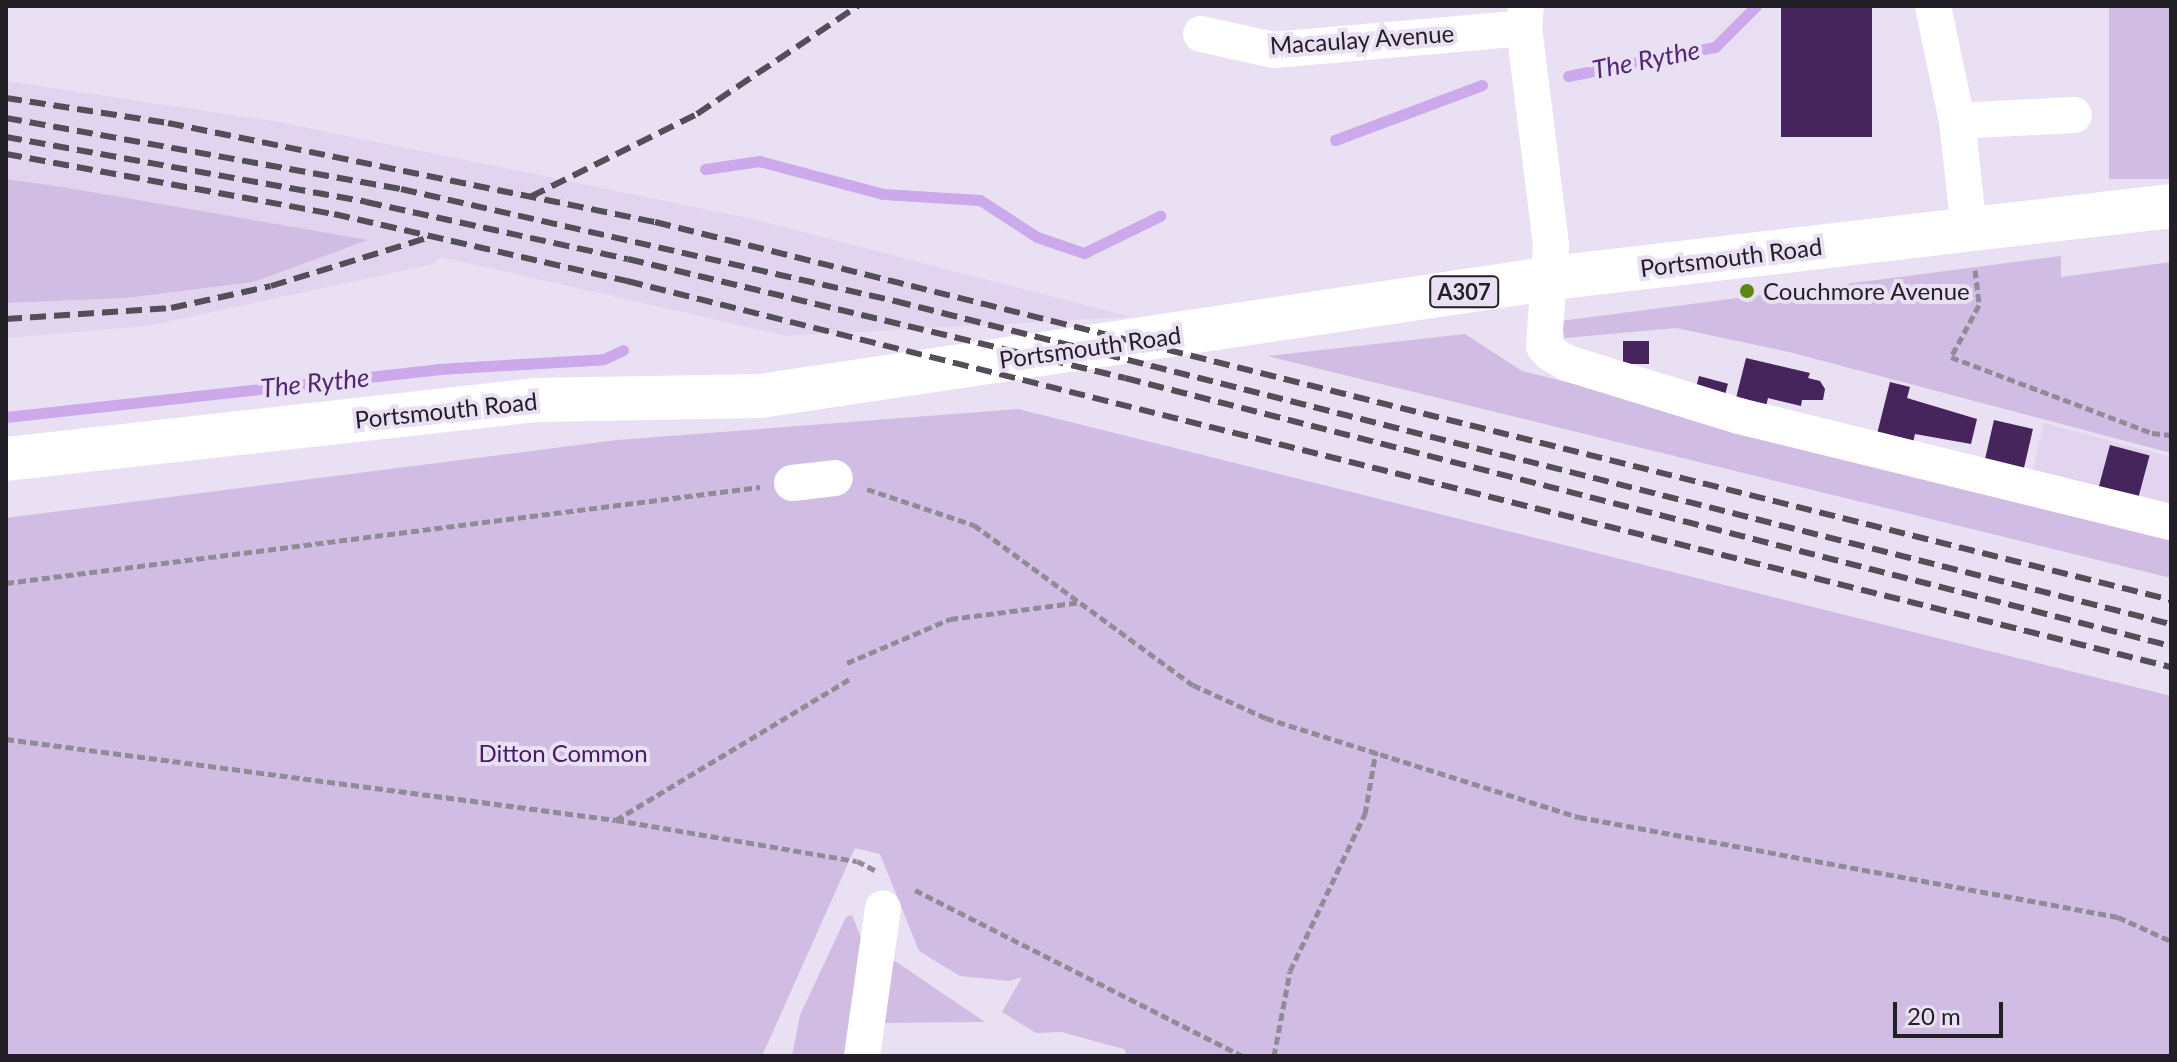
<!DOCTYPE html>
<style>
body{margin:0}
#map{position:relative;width:2177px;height:1062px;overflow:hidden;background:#eae0f4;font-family:Lato,sans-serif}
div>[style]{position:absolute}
.built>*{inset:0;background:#e2d4ee}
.green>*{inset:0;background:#d1bce3;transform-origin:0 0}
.stream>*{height:11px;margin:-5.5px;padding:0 5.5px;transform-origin:5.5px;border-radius:5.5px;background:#cca9ea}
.building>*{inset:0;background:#45255b;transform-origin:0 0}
.path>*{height:5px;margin-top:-2.5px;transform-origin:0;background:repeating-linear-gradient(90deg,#918b99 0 8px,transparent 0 12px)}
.minor>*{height:36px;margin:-18px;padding:0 18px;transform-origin:18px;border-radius:18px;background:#fff}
.major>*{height:44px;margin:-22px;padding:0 22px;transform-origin:22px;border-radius:22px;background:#fff}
.rail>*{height:6px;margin-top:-3px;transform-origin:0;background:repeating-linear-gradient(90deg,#534e58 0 16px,transparent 0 24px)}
.dots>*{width:22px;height:22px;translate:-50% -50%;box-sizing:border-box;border:4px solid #eae0f4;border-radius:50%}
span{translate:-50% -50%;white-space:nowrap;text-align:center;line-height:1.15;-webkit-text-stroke:8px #eae0f4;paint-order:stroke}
.shield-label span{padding:2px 6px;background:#eae0f4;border:2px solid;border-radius:6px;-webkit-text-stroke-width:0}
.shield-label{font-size:22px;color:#221f26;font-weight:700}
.street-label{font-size:24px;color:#221f26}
.poi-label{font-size:24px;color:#221f26}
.left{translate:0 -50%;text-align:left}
.park-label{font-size:24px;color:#481a65}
.water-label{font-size:26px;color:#542773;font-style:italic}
.frame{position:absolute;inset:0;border:8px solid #221f26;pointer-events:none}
.scale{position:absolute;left:1893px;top:1002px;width:110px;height:36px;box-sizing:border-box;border:4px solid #221f26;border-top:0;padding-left:10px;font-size:24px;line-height:28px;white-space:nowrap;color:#221f26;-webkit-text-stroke:6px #eae0f4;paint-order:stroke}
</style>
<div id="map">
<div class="built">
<i style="clip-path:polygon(6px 81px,279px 122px,748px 218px,1131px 317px,787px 336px,441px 257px,434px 264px,147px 326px,6px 338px,6px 303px,127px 298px,252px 282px,366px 240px,6px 179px)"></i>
<i style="clip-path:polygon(2044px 423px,2171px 457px,2171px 543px,2024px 507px)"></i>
</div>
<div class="green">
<i style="left:2109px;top:6px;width:62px;height:173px"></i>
<i style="clip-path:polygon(6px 179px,62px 187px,368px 240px,253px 282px,127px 298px,6px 303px)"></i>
<i style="clip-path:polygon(2061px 256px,2061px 277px,2171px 262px,2171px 453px,1789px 352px,1676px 328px,1565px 338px,1560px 321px)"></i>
<i style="clip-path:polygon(1465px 334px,1522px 371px,2171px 534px,2171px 578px,1267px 356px)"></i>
<i style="clip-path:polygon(1018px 409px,2171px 696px,2171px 1056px,1128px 1056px,1124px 1049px,1061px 1032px,1036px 1033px,1002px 1012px,1022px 977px,1010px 981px,960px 976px,919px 951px,880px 854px,855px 848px,762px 1056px,6px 1056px,6px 518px,617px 440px)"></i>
<i style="clip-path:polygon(852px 915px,866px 950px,853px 1056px,792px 1056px,800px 1015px,846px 917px)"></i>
<i style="clip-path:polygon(889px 957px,985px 1022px,874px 1023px)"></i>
</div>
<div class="stream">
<i style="left:1568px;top:76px;width:150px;rotate:-11.2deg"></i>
<i style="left:1715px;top:47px;width:58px;rotate:-45deg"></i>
<i style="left:1335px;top:140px;width:157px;rotate:-20.5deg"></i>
<i style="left:705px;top:169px;width:55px;rotate:-8.4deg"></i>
<i style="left:759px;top:161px;width:128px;rotate:14.9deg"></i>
<i style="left:883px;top:194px;width:97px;rotate:3.5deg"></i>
<i style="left:980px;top:200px;width:68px;rotate:33deg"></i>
<i style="left:1037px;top:237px;width:50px;rotate:18.8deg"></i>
<i style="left:1084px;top:253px;width:85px;rotate:-26deg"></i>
<i style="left:6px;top:417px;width:435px;rotate:-6.3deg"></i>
<i style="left:438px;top:369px;width:166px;rotate:-3.4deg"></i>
<i style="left:604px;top:359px;width:21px;rotate:-25deg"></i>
</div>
<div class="building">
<i style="left:1781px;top:6px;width:91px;height:131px"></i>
<i style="left:1623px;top:341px;width:26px;height:23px"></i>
<i style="clip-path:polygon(1746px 358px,1810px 373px,1808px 378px,1820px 381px,1825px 389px,1823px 400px,1802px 400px,1801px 406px,1768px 398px,1765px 410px,1735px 402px)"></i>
<i style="left:1699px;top:376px;width:30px;height:16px;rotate:15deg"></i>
<i style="clip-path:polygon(1890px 382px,1910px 387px,1907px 398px,1977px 419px,1971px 444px,1915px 434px,1911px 451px,1875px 442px)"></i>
<i style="left:1994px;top:420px;width:40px;height:49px;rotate:13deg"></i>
<i style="left:2110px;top:445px;width:41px;height:51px;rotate:15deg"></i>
</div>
<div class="path">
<i style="left:1975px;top:270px;width:35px;rotate:83deg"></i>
<i style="left:1979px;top:305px;width:59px;rotate:118.3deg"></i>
<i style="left:1951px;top:357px;width:215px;rotate:20.7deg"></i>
<i style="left:2152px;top:433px;width:19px;rotate:6deg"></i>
<i style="left:867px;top:489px;width:113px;rotate:18.6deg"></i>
<i style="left:974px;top:525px;width:271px;rotate:36.2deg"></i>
<i style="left:1193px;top:685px;width:80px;rotate:24.3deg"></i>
<i style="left:1266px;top:718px;width:328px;rotate:17.6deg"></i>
<i style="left:1579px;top:817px;width:548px;rotate:10.51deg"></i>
<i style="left:2118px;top:917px;width:58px;rotate:24.4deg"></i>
<i style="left:6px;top:583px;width:760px;rotate:-7.26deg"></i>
<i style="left:847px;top:663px;width:112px;rotate:-23.1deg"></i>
<i style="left:950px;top:619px;width:132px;rotate:-7.4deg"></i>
<i style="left:6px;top:739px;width:615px;rotate:7.56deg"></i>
<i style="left:616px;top:820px;width:244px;rotate:9.7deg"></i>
<i style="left:857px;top:861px;width:22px;rotate:27deg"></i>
<i style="left:616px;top:820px;width:275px;rotate:-31.1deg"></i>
<i style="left:915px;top:890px;width:367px;rotate:26.9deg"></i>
<i style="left:1274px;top:1056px;width:86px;rotate:-79.3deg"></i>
<i style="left:1290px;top:971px;width:174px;rotate:-64.5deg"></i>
<i style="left:1365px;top:814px;width:64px;rotate:-80.1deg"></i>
</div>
<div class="minor">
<i style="left:1526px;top:6px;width:22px;rotate:95deg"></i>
<i style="left:1524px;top:28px;width:219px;rotate:82.9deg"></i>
<i style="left:1551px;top:245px;width:101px;rotate:94deg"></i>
<i style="left:1544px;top:346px;width:9px;rotate:49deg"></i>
<i style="left:1550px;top:353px;width:20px;rotate:30deg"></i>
<i style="left:1567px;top:363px;width:180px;rotate:17.1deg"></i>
<i style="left:1739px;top:416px;width:445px;rotate:13.8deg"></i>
<i style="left:1933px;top:6px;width:117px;rotate:78.2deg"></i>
<i style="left:1957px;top:121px;width:117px;rotate:-2.9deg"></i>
<i style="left:1201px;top:34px;width:75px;rotate:12.4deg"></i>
<i style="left:1274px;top:50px;width:251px;rotate:-5deg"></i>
<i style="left:1957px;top:121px;width:109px;rotate:83.7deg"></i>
<i style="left:792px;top:483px;width:43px;rotate:-6.6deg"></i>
<i style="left:862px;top:1056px;width:149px;rotate:-81.9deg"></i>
</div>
<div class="major">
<i style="left:6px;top:459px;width:532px;rotate:-6.36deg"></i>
<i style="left:535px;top:400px;width:225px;rotate:-1deg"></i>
<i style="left:760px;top:396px;width:801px;rotate:-8.47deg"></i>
<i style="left:1552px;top:278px;width:623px;rotate:-6.63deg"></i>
</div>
<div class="rail">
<i style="left:6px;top:98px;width:164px;rotate:8.8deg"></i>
<i style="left:168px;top:123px;width:497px;rotate:11.5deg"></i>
<i style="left:655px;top:222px;width:1562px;rotate:14deg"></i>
<i style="left:6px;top:118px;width:401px;rotate:10.2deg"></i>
<i style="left:401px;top:189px;width:507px;rotate:12.77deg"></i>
<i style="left:895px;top:301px;width:1316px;rotate:14.21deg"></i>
<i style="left:6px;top:137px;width:366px;rotate:10.2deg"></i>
<i style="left:366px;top:202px;width:268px;rotate:12.3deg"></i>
<i style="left:628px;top:259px;width:511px;rotate:13.47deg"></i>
<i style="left:1125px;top:378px;width:1080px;rotate:14.37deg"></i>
<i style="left:6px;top:154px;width:333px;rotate:10.4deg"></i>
<i style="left:334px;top:214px;width:301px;rotate:12.9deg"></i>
<i style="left:627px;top:281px;width:1592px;rotate:14.04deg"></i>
<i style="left:530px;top:197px;width:186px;rotate:-26.4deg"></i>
<i style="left:697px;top:114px;width:194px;rotate:-33.9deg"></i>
<i style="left:6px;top:319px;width:165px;rotate:-3.8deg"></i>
<i style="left:171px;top:308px;width:102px;rotate:-12.4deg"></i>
<i style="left:271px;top:286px;width:166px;rotate:-17.1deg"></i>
</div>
<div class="dots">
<i style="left:1747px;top:291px;background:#5c8714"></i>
</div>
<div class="shield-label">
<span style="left:1464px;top:292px">A307</span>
</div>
<div class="street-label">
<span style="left:1362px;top:39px;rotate:-4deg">Macaulay Avenue</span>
<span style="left:1731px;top:257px;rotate:-7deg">Portsmouth Road</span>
<span style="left:1090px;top:347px;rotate:-8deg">Portsmouth Road</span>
<span style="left:446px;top:410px;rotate:-6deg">Portsmouth Road</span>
</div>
<div class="poi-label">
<span class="left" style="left:1763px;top:291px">Couchmore Avenue</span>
</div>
<div class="park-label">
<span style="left:563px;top:753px">Ditton Common</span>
</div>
<div class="water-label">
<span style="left:1646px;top:60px;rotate:-11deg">The Rythe</span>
<span style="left:315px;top:383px;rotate:-6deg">The Rythe</span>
</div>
<div class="frame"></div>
<div class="scale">20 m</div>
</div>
